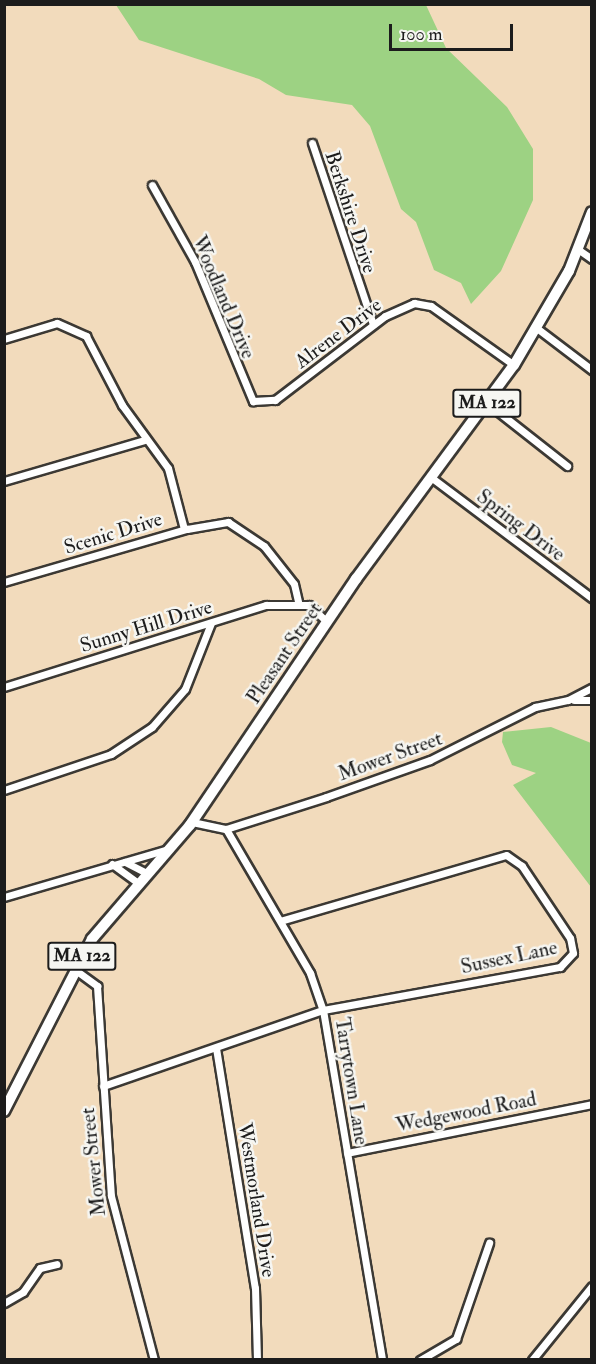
<!DOCTYPE html>
<style>
body{margin:0}
#map{position:relative;width:596px;height:1364px;overflow:hidden;background:#f2dbbc;font-family:"IM FELL Double Pica",serif}
div>[style]{position:absolute}
.green>*{inset:0;background:#9dd283}
.roads{filter:drop-shadow(2px 0 #3c3934) drop-shadow(-2px 0 #3c3934) drop-shadow(0 2px #3c3934) drop-shadow(0 -2px #3c3934)}
.minor>*{height:7px;margin:-3.5px;padding:0 3.5px;transform-origin:3.5px;border-radius:3.5px;background:#fff}
.primary>*{height:10px;margin:-5px;padding:0 5px;transform-origin:5px;border-radius:5px;background:#fff}
span{translate:-50% -50%;white-space:nowrap;text-align:center;line-height:1.15;-webkit-text-stroke:5px #f6f6f2;paint-order:stroke}
.shield-label span{padding:2px 4px;background:#f6f6f2;border:2px solid;border-radius:4px;-webkit-text-stroke-width:0}
.shield-label{font-size:18px;color:#1c1c1c;font-weight:700}
.street-label{font-size:20px;color:#1c1c1c}
.frame{position:absolute;inset:0;border:6px solid #1c1c1c;pointer-events:none}
.scale{position:absolute;left:389px;top:24px;width:124px;height:27px;box-sizing:border-box;border:3px solid #1c1c1c;border-top:0;padding-left:8px;font-size:18px;line-height:21px;white-space:nowrap;color:#1c1c1c;-webkit-text-stroke:4px #f6f6f2;paint-order:stroke}
</style>
<div id="map">
<div class="green">
<i style="clip-path:polygon(116px 5px,426px 5px,446px 48px,507px 107px,533px 149px,533px 200px,501px 271px,471px 304px,461px 283px,434px 270px,416px 222px,401px 209px,370px 126px,352px 105px,286px 95px,259px 79px,139px 40px)"></i>
<i style="clip-path:polygon(551px 727px,591px 743px,591px 887px,513px 785px,536px 773px,512px 765px,502px 742px,503px 732px)"></i>
</div>
<div class="roads">
<div class="minor">
<i style="left:312px;top:143px;width:191px;rotate:71.4deg"></i>
<i style="left:152px;top:185px;width:88px;rotate:60.8deg"></i>
<i style="left:195px;top:262px;width:151px;rotate:67.4deg"></i>
<i style="left:253px;top:401px;width:22px;rotate:-3deg"></i>
<i style="left:275px;top:400px;width:138px;rotate:-37.4deg"></i>
<i style="left:385px;top:316px;width:32px;rotate:-24deg"></i>
<i style="left:414px;top:303px;width:17px;rotate:10deg"></i>
<i style="left:431px;top:306px;width:102px;rotate:35.4deg"></i>
<i style="left:579px;top:250px;width:16px;rotate:35deg"></i>
<i style="left:538px;top:329px;width:68px;rotate:37.2deg"></i>
<i style="left:4px;top:339px;width:55px;rotate:-16.8deg"></i>
<i style="left:57px;top:323px;width:32px;rotate:24deg"></i>
<i style="left:86px;top:336px;width:78px;rotate:62.4deg"></i>
<i style="left:122px;top:405px;width:78px;rotate:53.9deg"></i>
<i style="left:168px;top:468px;width:63px;rotate:75.3deg"></i>
<i style="left:487px;top:403px;width:102px;rotate:38.2deg"></i>
<i style="left:432px;top:478px;width:200px;rotate:36.9deg"></i>
<i style="left:4px;top:481px;width:146px;rotate:-16.3deg"></i>
<i style="left:4px;top:582px;width:191px;rotate:-16.2deg"></i>
<i style="left:187px;top:529px;width:42px;rotate:-9.7deg"></i>
<i style="left:228px;top:522px;width:43px;rotate:33.7deg"></i>
<i style="left:264px;top:546px;width:48px;rotate:51.7deg"></i>
<i style="left:294px;top:584px;width:18px;rotate:77deg"></i>
<i style="left:4px;top:687px;width:275px;rotate:-17.4deg"></i>
<i style="left:266px;top:605px;width:43px"></i>
<i style="left:309px;top:605px;width:23px;rotate:43deg"></i>
<i style="left:574px;top:700px;width:18px"></i>
<i style="left:4px;top:790px;width:113px;rotate:-18.6deg"></i>
<i style="left:111px;top:754px;width:49px;rotate:-33.4deg"></i>
<i style="left:152px;top:727px;width:50px;rotate:-49deg"></i>
<i style="left:185px;top:689px;width:71px;rotate:-68.5deg"></i>
<i style="left:192px;top:822px;width:35px;rotate:12deg"></i>
<i style="left:226px;top:829px;width:105px;rotate:-17.7deg"></i>
<i style="left:326px;top:797px;width:110px;rotate:-19.6deg"></i>
<i style="left:430px;top:760px;width:118px;rotate:-26.8deg"></i>
<i style="left:535px;top:707px;width:34px;rotate:-12deg"></i>
<i style="left:568px;top:700px;width:27px;rotate:-27deg"></i>
<i style="left:226px;top:829px;width:167px;rotate:59.7deg"></i>
<i style="left:310px;top:973px;width:39px;rotate:71deg"></i>
<i style="left:323px;top:1010px;width:355px;rotate:80.4deg"></i>
<i style="left:125px;top:862px;width:25px;rotate:27deg"></i>
<i style="left:112px;top:864px;width:31px;rotate:36deg"></i>
<i style="left:4px;top:897px;width:171px;rotate:-16.3deg"></i>
<i style="left:74px;top:969px;width:29px;rotate:36deg"></i>
<i style="left:97px;top:986px;width:210px;rotate:86.2deg"></i>
<i style="left:111px;top:1196px;width:170px;rotate:75.3deg"></i>
<i style="left:216px;top:1048px;width:243px;rotate:80.8deg"></i>
<i style="left:255px;top:1288px;width:72px;rotate:88.4deg"></i>
<i style="left:103px;top:1086px;width:233px;rotate:-19.1deg"></i>
<i style="left:323px;top:1010px;width:241px;rotate:-10.3deg"></i>
<i style="left:560px;top:967px;width:19px;rotate:-47deg"></i>
<i style="left:573px;top:953px;width:15px;rotate:-101deg"></i>
<i style="left:570px;top:938px;width:87px;rotate:-123.7deg"></i>
<i style="left:522px;top:866px;width:19px;rotate:-145deg"></i>
<i style="left:506px;top:855px;width:235px;rotate:163.7deg"></i>
<i style="left:347px;top:1153px;width:250px;rotate:-11.3deg"></i>
<i style="left:4px;top:1303px;width:22px;rotate:-30deg"></i>
<i style="left:23px;top:1292px;width:29px;rotate:-55deg"></i>
<i style="left:40px;top:1268px;width:17px;rotate:-13deg"></i>
<i style="left:420px;top:1360px;width:42px;rotate:-30.3deg"></i>
<i style="left:456px;top:1339px;width:102px;rotate:-71deg"></i>
<i style="left:532px;top:1360px;width:95px;rotate:-51deg"></i>
</div>
<div class="primary">
<i style="left:4px;top:1111px;width:193px;rotate:-62.9deg"></i>
<i style="left:92px;top:939px;width:150px;rotate:-49.3deg"></i>
<i style="left:190px;top:825px;width:297px;rotate:-56deg"></i>
<i style="left:356px;top:579px;width:266px;rotate:-53.6deg"></i>
<i style="left:514px;top:365px;width:109px;rotate:-59.7deg"></i>
<i style="left:569px;top:271px;width:63px;rotate:-68.7deg"></i>
</div>
</div>
<div class="shield-label">
<span style="left:487px;top:403px">MA 122</span>
<span style="left:82px;top:956px">MA 122</span>
</div>
<div class="street-label">
<span style="left:351px;top:212px;rotate:72deg">Berkshire Drive</span>
<span style="left:224px;top:297px;rotate:67deg">Woodland Drive</span>
<span style="left:338px;top:333px;rotate:-37deg">Alrene Drive</span>
<span style="left:521px;top:525px;rotate:37deg">Spring Drive</span>
<span style="left:113px;top:533px;rotate:-17deg">Scenic Drive</span>
<span style="left:146px;top:626px;rotate:-17deg">Sunny Hill Drive</span>
<span style="left:284px;top:653px;rotate:-56deg">Pleasant Street</span>
<span style="left:390px;top:756px;rotate:-20deg">Mower Street</span>
<span style="left:509px;top:957px;rotate:-12deg">Sussex Lane</span>
<span style="left:352px;top:1081px;rotate:81deg">Tarrytown Lane</span>
<span style="left:466px;top:1112px;rotate:-11deg">Wedgewood Road</span>
<span style="left:93px;top:1162px;rotate:-96deg">Mower Street</span>
<span style="left:257px;top:1200px;rotate:81deg">Westmorland Drive</span>
</div>
<div class="frame"></div>
<div class="scale">100 m</div>
</div>
